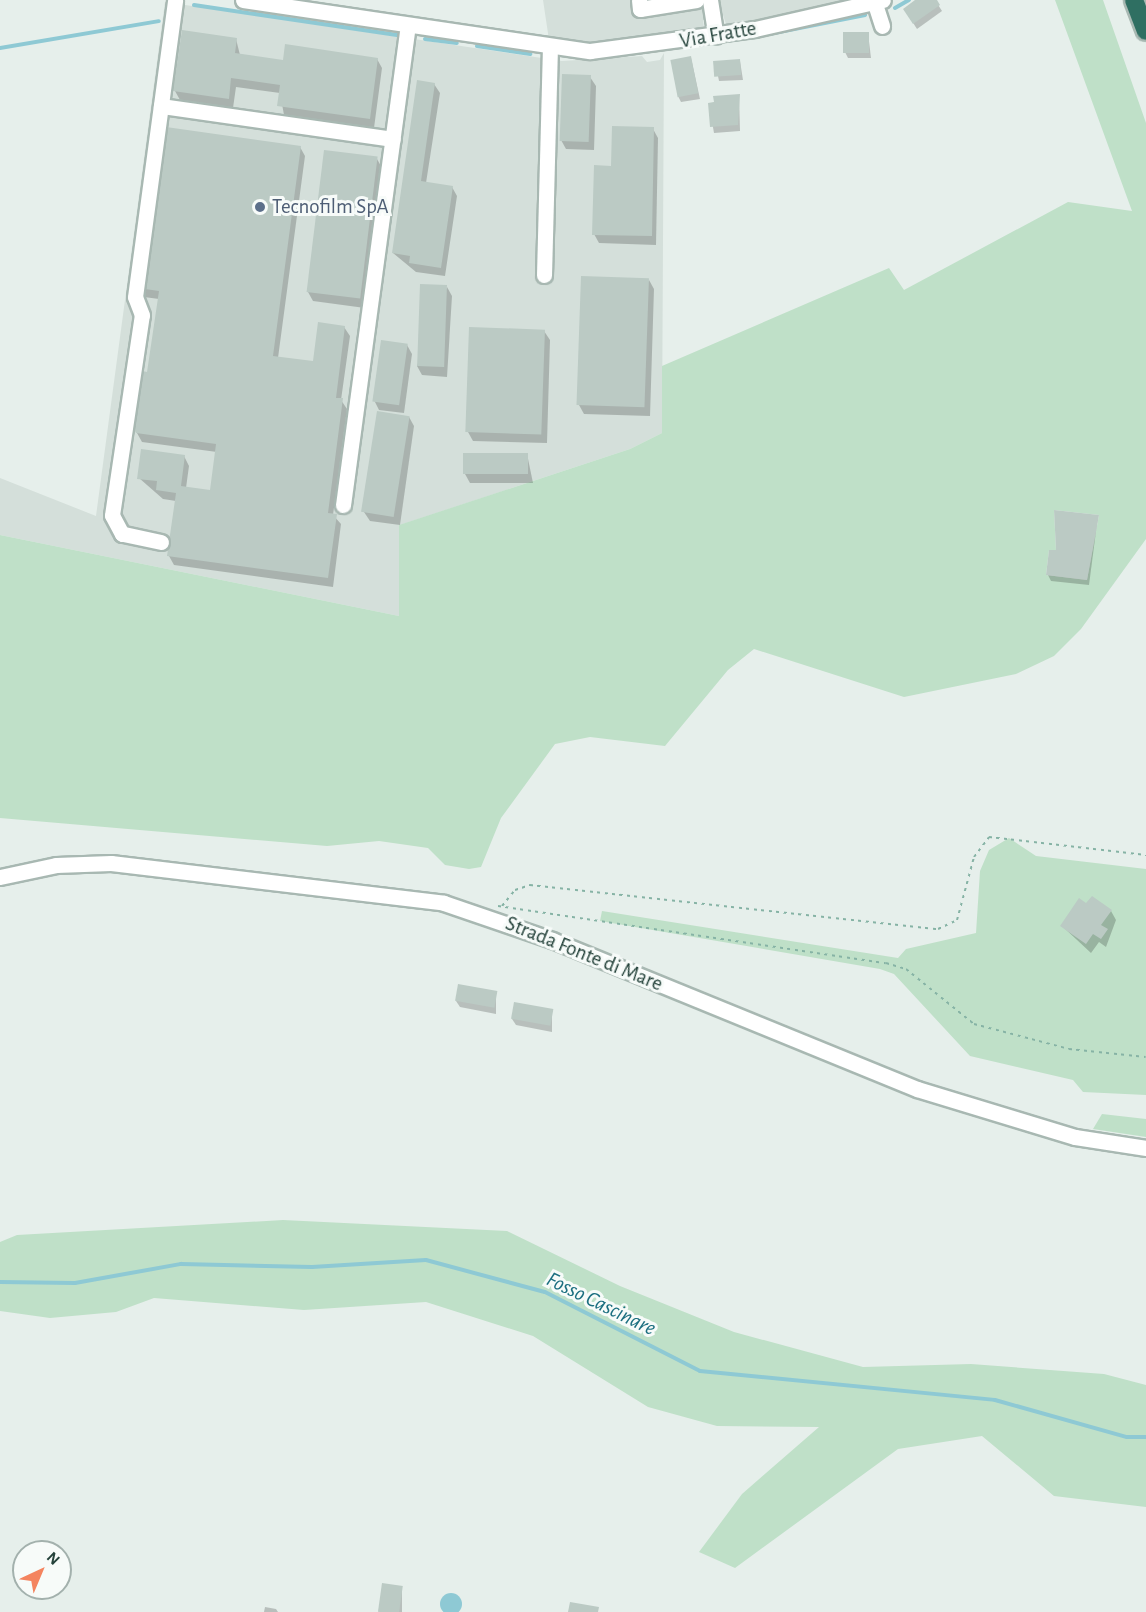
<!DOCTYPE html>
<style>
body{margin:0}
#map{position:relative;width:1146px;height:1612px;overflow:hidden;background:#e6efeb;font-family:"Alegreya Sans",sans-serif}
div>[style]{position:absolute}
.built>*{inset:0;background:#d4dfda}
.green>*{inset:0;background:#bfe0c8}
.water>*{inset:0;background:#8ec9d4}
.round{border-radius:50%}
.shadow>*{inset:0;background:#0003}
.stream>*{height:4px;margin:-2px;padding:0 2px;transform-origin:2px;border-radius:2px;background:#8ec9d4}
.building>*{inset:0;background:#bbcac4;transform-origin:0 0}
.path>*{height:2px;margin-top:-1px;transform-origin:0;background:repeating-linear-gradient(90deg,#86b3a5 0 3px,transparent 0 7.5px)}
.roads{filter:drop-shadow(2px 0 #a8b8b2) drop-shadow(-2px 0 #a8b8b2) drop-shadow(0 2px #a8b8b2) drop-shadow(0 -2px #a8b8b2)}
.minor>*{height:15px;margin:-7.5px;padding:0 7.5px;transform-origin:7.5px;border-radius:7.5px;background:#fff}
.highway>*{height:18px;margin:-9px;padding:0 9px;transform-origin:9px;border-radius:9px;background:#2f6f62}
.dots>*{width:16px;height:16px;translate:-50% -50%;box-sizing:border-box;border:3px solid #f7fbf9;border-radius:50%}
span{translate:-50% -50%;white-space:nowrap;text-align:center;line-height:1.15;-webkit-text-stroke:6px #f7fbf9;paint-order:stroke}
.street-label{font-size:21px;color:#24423a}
.service-label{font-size:21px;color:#4e5e75}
.left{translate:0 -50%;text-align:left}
.water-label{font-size:22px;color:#1c6f80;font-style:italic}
.north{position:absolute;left:12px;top:1540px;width:60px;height:60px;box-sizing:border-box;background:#f7fbf9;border:2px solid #a3b1ad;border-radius:50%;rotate:44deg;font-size:16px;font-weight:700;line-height:24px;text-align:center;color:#24423a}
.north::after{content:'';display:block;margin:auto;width:21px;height:27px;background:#f4845f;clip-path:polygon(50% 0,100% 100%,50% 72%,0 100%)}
</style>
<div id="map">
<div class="built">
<i style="clip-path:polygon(543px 0,862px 0,727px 27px,723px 15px,703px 20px,704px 29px,594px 43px,549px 40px)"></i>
<i style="clip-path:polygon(165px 2px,562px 61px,642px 56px,647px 62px,660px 60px,664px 53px,662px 433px,630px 449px,400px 525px,399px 616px,0 535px,0 478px,96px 516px)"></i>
</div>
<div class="green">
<i style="clip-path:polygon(evenodd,1055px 0,1103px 0,1146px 123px,1146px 539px,1081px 629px,1054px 656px,1016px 674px,904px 697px,754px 649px,728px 670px,665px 746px,590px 737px,555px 744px,501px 818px,481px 867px,469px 869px,445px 865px,428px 848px,379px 841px,327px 846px,0 818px,0 535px,399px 616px,399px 525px,630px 449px,662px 433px,662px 366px,889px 268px,904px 290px,1068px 202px,1132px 211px,1055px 0,1054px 510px,1099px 515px,1087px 580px,1046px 575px,1049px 550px,1056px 550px,1054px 510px)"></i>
<i style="clip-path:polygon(1009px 838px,1036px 856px,1146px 869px,1146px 1095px,1083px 1092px,1073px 1080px,970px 1056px,894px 974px,880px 969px,600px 921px,602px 911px,898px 958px,906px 949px,976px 933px,980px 871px,989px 850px)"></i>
<i style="clip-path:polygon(1102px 1114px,1146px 1119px,1146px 1137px,1093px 1129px)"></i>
<i style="clip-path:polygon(283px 1220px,507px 1231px,620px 1286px,734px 1332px,863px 1367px,971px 1364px,1104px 1374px,1146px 1385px,1146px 1507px,1054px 1496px,982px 1436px,898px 1449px,735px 1568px,699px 1552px,742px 1494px,819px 1427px,717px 1426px,648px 1407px,533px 1336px,426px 1302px,304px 1310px,154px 1298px,116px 1312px,50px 1318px,0 1311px,0 1242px,17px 1235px)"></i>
</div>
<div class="water">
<i class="round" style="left:440px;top:1593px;width:22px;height:22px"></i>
</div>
<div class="shadow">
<i style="clip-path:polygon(918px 0,935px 0,942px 11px,917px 29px,908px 15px)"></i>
<i style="clip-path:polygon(868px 33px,871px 58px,848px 58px,845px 52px)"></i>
<i style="clip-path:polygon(236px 39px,240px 55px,284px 61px,377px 59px,382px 68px,374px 128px,284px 115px,280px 93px,236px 87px,233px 108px,180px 100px,175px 91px)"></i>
<i style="clip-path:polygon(691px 58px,700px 99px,681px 102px,678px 96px)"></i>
<i style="clip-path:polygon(715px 61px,740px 61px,743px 80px,719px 81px)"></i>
<i style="clip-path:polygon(590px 77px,596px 86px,594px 150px,566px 149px,561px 140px)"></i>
<i style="clip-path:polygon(434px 84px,440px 93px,426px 183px,452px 187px,457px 196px,445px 276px,416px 272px,393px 253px)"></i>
<i style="clip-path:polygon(739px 95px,740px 131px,714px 133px,709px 104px)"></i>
<i style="clip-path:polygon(653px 129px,658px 138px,656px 245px,599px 243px,594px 234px,613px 167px)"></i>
<i style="clip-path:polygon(300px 147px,305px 156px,278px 358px,314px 363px,344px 327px,350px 336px,341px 400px,347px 409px,333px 515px,341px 524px,333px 587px,174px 565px,169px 556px,176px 501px,163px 499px,139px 478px,184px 456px,189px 466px,186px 488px,211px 491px,217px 452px,142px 442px,132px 424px,149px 373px,159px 299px,144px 297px,139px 288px)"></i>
<i style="clip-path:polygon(377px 159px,382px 168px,365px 308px,313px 301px,308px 292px)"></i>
<i style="clip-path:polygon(649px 280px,654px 289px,650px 416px,584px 414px,579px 405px)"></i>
<i style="clip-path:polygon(447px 287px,452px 296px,447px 377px,422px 375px,417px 366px)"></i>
<i style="clip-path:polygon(544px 331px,550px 340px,547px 443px,473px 441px,468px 432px)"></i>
<i style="clip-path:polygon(407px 345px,412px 354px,404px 413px,379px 410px,374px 400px)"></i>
<i style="clip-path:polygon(409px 417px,414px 426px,400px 525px,370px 521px,364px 512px)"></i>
<i style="clip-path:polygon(527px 454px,533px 483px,470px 483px,465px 474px)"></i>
<i style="clip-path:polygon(1098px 516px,1089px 585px,1051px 581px,1048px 575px,1057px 552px)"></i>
<i style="clip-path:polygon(1087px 905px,1111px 911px,1116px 920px,1106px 947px,1099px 942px,1091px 953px,1062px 926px)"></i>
<i style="clip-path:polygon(496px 993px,496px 1014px,460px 1007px,456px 1001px)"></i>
<i style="clip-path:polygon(552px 1011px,552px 1032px,516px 1025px,512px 1019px)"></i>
<i style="clip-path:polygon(402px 1587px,402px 1612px,379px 1612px)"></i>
<i style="clip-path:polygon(265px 1607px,276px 1609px,278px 1612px,264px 1612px)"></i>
</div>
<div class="stream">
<i style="left:194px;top:5px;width:212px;rotate:8.4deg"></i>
<i style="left:895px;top:8px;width:16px;rotate:-30deg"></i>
<i style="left:769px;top:34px;width:98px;rotate:-11.2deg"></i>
<i style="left:425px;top:39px;width:32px;rotate:7deg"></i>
<i style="left:477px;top:46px;width:54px;rotate:8.6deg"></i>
<i style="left:0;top:48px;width:161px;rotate:-9.6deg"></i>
<i style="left:0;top:1282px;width:75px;rotate:0.8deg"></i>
<i style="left:75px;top:1283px;width:108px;rotate:-10.2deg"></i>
<i style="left:181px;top:1264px;width:131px;rotate:1.3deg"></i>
<i style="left:312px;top:1267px;width:114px;rotate:-3.5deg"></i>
<i style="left:426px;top:1260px;width:123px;rotate:15.1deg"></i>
<i style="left:545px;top:1292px;width:174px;rotate:27deg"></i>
<i style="left:700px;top:1371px;width:296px;rotate:5.6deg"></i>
<i style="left:995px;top:1400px;width:137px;rotate:15.7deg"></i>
<i style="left:1127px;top:1437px;width:19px"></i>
</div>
<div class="building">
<i style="clip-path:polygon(915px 0,937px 0,940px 5px,913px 24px,903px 9px)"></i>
<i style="clip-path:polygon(182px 30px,237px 38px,235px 53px,283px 60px,285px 44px,378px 58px,370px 119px,277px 106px,280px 85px,231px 78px,229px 99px,173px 91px)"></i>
<i style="left:843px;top:32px;width:26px;height:21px"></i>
<i style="left:691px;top:56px;width:38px;height:21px;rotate:79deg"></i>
<i style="left:740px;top:59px;width:16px;height:27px;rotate:86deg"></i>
<i style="left:562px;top:74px;width:29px;height:67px;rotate:2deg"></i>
<i style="clip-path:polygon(417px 80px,435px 83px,421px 181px,453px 186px,441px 268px,409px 263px,410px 256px,392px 253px)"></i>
<i style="clip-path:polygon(740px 94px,738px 125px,710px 127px,708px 103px,714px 102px,713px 96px)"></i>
<i style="clip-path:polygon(159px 126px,301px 146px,273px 356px,313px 361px,318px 322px,345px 326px,336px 398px,343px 398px,328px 513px,337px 514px,328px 578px,167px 556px,176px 493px,156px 490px,157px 481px,137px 479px,141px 449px,185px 455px,181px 486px,210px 490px,216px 444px,136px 433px,131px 424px,138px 370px,147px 372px,159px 291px,138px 288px)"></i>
<i style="clip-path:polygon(612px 126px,654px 127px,652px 236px,592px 235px,594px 165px,611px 166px)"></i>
<i style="left:324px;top:150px;width:54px;height:143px;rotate:7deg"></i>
<i style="left:581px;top:276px;width:68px;height:129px;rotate:2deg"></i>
<i style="left:420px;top:284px;width:27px;height:82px;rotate:2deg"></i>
<i style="left:469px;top:327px;width:76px;height:105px;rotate:2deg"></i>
<i style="left:381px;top:340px;width:27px;height:62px;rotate:8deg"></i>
<i style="left:377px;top:411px;width:33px;height:102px;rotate:9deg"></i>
<i style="left:463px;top:453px;width:65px;height:21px"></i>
<i style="clip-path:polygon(1054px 510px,1099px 515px,1087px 580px,1046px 575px,1049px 550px,1056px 550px)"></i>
<i style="clip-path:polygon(1092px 896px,1112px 910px,1101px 925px,1108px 929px,1101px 939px,1093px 934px,1086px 944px,1060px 926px,1079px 898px,1086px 903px)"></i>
<i style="left:458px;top:984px;width:40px;height:17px;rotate:10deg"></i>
<i style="left:514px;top:1002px;width:40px;height:17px;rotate:10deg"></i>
<i style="left:382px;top:1583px;width:21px;height:29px;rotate:8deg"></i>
<i style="clip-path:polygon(570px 1602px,599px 1607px,598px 1612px,568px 1612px)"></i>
</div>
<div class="path">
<i style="left:498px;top:906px;width:392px;rotate:8.4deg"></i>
<i style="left:886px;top:963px;width:21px;rotate:17deg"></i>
<i style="left:906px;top:969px;width:87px;rotate:39deg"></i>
<i style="left:974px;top:1024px;width:98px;rotate:14.7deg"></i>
<i style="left:1069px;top:1049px;width:77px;rotate:5.9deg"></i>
<i style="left:502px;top:906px;width:21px;rotate:-51deg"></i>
<i style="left:515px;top:890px;width:16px;rotate:-18deg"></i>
<i style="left:530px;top:885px;width:410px;rotate:6.2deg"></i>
<i style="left:938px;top:929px;width:21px;rotate:-25deg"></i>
<i style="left:957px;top:920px;width:65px;rotate:-74.9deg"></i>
<i style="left:974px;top:857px;width:25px;rotate:-53deg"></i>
<i style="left:989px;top:837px;width:158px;rotate:6.5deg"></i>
</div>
<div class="roads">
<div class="minor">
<i style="left:243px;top:0;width:351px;rotate:8.4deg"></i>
<i style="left:590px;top:51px;width:166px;rotate:-7.6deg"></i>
<i style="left:755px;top:29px;width:131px;rotate:-12.8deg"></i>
<i style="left:639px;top:0;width:9px;rotate:84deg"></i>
<i style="left:640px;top:9px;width:57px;rotate:-9.1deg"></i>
<i style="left:710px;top:0;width:36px;rotate:81deg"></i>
<i style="left:875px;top:4px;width:23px;rotate:72deg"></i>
<i style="left:161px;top:106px;width:234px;rotate:8.1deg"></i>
<i style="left:544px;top:275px;width:226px;rotate:-88.5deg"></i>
<i style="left:343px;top:505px;width:482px;rotate:-82.3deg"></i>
<i style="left:161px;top:542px;width:40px;rotate:-168deg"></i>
<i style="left:122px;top:534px;width:21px;rotate:-118deg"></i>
<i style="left:112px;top:515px;width:202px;rotate:-81.5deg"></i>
<i style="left:142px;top:315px;width:19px;rotate:-111deg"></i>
<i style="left:135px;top:297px;width:300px;rotate:-82.3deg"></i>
<i style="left:0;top:877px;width:57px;rotate:-12.1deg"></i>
<i style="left:56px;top:865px;width:55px;rotate:-2.1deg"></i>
<i style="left:111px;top:863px;width:335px;rotate:6.8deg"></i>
<i style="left:444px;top:903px;width:114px;rotate:18.9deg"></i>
<i style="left:552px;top:940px;width:394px;rotate:22.2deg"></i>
<i style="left:917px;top:1089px;width:165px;rotate:16.9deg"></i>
<i style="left:1075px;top:1137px;width:72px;rotate:8.8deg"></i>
</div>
<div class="highway">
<i style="left:1134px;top:0;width:33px;rotate:69deg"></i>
</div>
</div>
<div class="dots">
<i style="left:260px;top:207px;background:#5c6f8a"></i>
</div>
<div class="street-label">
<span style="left:718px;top:35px;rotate:-10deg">Via Fratte</span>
<span style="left:584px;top:954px;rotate:22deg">Strada Fonte di Mare</span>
</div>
<div class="service-label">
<span class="left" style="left:272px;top:207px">Tecnofilm SpA</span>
</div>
<div class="water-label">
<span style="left:601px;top:1304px;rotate:26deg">Fosso Cascinare</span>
</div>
<div class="north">N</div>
</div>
